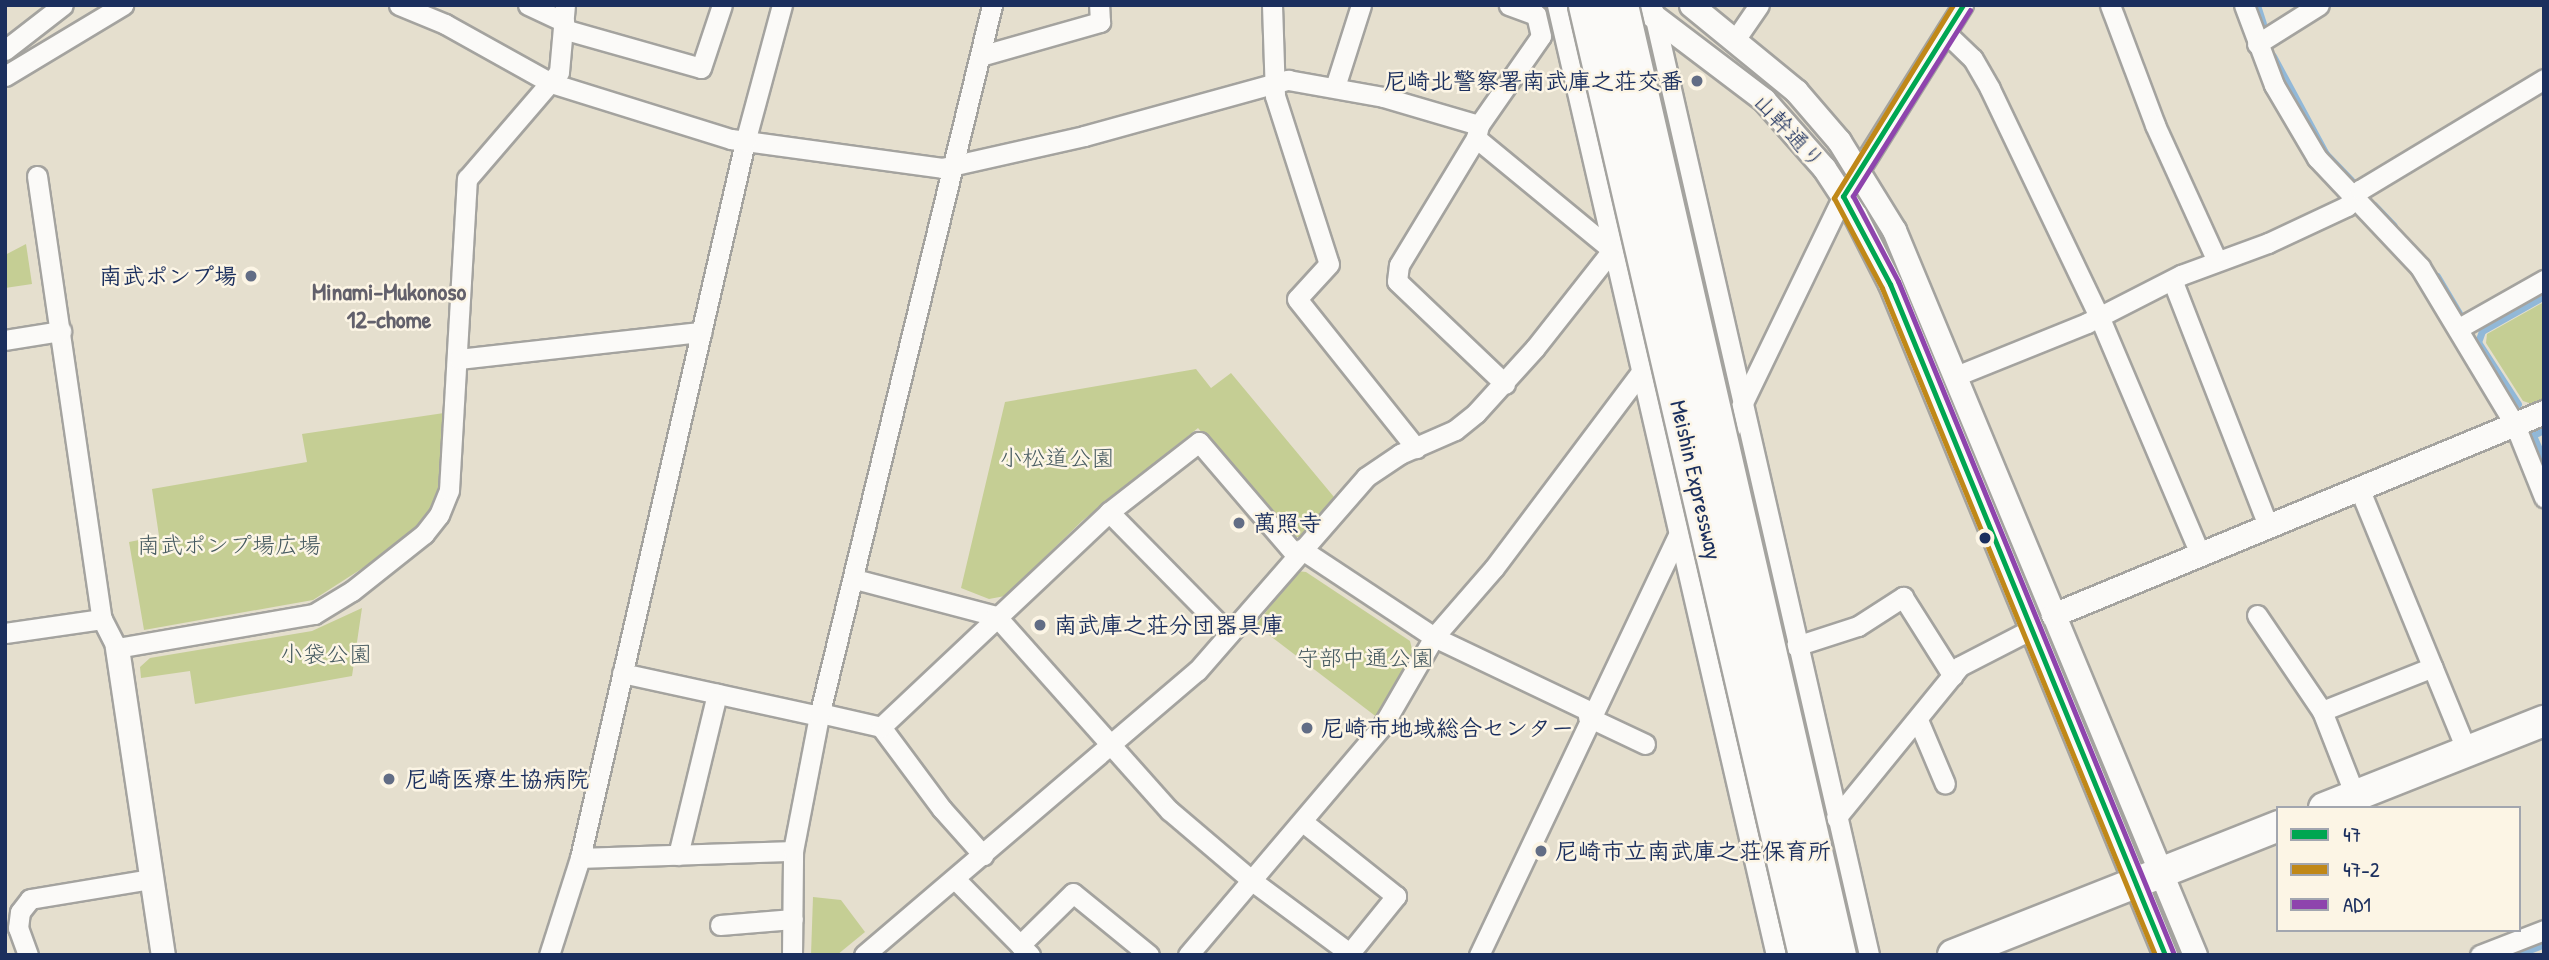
<!DOCTYPE html>
<meta charset="utf-8">
<style>
body{margin:0}
#map{position:relative;width:2549px;height:960px;overflow:hidden;background:#e5dfce;font-family:"Patrick Hand","Klee One",sans-serif}
div>[style]{position:absolute}
.green>*{inset:0;background:#c5ce94}
.stream>*{height:7px;margin:-3.5px;padding:0 3.5px;transform-origin:3.5px;border-radius:3.5px;background:#91b8d8}
.roads{filter:drop-shadow(2px 0 #a4a39f) drop-shadow(-2px 0 #a4a39f) drop-shadow(0 2px #a4a39f) drop-shadow(0 -2px #a4a39f)}
.minor>*{height:19px;margin:-9.5px;padding:0 9.5px;transform-origin:9.5px;border-radius:9.5px;background:#fbfaf8}
.tertiary>*{height:23px;margin:-11.5px;padding:0 11.5px;transform-origin:11.5px;border-radius:11.5px;background:#fbfaf8}
.primary>*{height:30px;margin:-15px;padding:0 15px;transform-origin:15px;border-radius:15px;background:#fbfaf8}
.bridges{filter:drop-shadow(2px 0 #a4a39f) drop-shadow(-2px 0 #a4a39f) drop-shadow(0 2px #a4a39f) drop-shadow(0 -2px #a4a39f)}
.motorway-bridge>*{height:35px;margin:-17.5px;padding:0 17.5px;transform-origin:17.5px;border-radius:17.5px;background:#fbfaf8}
.bus-1>*{height:5px;margin:-2.5px;padding:0 2.5px;transform-origin:2.5px;border-radius:2.5px;background:#00a651}
.bus-2>*{height:5px;margin:-2.5px;padding:0 2.5px;transform-origin:2.5px;border-radius:2.5px;background:#c08818}
.bus-3>*{height:5px;margin:-2.5px;padding:0 2.5px;transform-origin:2.5px;border-radius:2.5px;background:#8e44ad}
.dots>*{width:19px;height:19px;translate:-50% -50%;box-sizing:border-box;border:4px solid #fcf5e5;border-radius:50%}
span{translate:-50% -50%;white-space:nowrap;text-align:center;line-height:1.15;-webkit-text-stroke:5px #fcf5e5;paint-order:stroke}
.poi-label{font-size:23px;color:#1b2f5e;font-weight:700}
.right{translate:-100% -50%;text-align:right}
.left{translate:0 -50%;text-align:left}
.street-label{font-size:23px;color:#1b2f5e}
.park-label{font-size:23px;color:#465a60}
.neighbourhood-label{font-size:24px;color:#62606b;font-weight:700}
.frame{position:absolute;inset:0;border:7px solid #1b2f5e;pointer-events:none}
.legend{position:absolute;left:2276px;top:806px;width:245px;height:126px;box-sizing:border-box;background:#fcf5e5;border:2px solid #a2a6af;margin:0;padding:9px 12px;list-style:none;font-size:21px;color:#1b2f5e}
.legend li{display:flex;align-items:center;gap:14px;height:35px}
.legend b{width:35px;border:2px solid #a2a6af}
</style>
<div id="map">
<div class="green">
<i style="clip-path:polygon(26px 244px,32px 284px,5px 288px,5px 255px)"></i>
<i style="clip-path:polygon(2544px 302px,2544px 399px,2532px 404px,2523px 401px,2486px 343px,2487px 334px)"></i>
<i style="clip-path:polygon(1196px 369px,1211px 388px,1231px 373px,1334px 497px,1300px 537px,1290px 537px,1198px 428px,1082px 521px,1005px 596px,989px 599px,961px 588px,1005px 402px)"></i>
<i style="clip-path:polygon(444px 413px,443px 490px,424px 520px,397px 546px,313px 600px,144px 630px,129px 542px,159px 536px,152px 489px,307px 462px,302px 434px)"></i>
<i style="clip-path:polygon(1297px 571px,1306px 572px,1410px 641px,1413px 653px,1378px 718px,1256px 625px)"></i>
<i style="clip-path:polygon(362px 608px,352px 676px,195px 704px,190px 671px,141px 678px,140px 667px,150px 658px,312px 631px)"></i>
<i style="clip-path:polygon(813px 897px,841px 900px,865px 932px,837px 955px,811px 955px)"></i>
</div>
<div class="stream">
<i style="left:2257px;top:5px;width:19px;rotate:72deg"></i>
<i style="left:2273px;top:56px;width:111px;rotate:61.6deg"></i>
<i style="left:2326px;top:154px;width:36px;rotate:46deg"></i>
<i style="left:2374px;top:205px;width:28px;rotate:46deg"></i>
<i style="left:2437px;top:276px;width:43px;rotate:59.3deg"></i>
<i style="left:2518px;top:404px;width:74px;rotate:-122.8deg"></i>
<i style="left:2478px;top:342px;width:12px;rotate:-70deg"></i>
<i style="left:2482px;top:331px;width:71px;rotate:-29.4deg"></i>
<i style="left:2544px;top:430px;width:12px;rotate:156deg"></i>
<i style="left:2533px;top:435px;width:28px;rotate:67deg"></i>
<i style="left:2516px;top:955px;width:30px;rotate:-21deg"></i>
</div>
<div class="roads">
<div class="minor">
<i style="left:399px;top:5px;width:50px;rotate:22.4deg"></i>
<i style="left:445px;top:24px;width:121px;rotate:29.1deg"></i>
<i style="left:551px;top:83px;width:189px;rotate:17.3deg"></i>
<i style="left:731px;top:139px;width:213px;rotate:7.8deg"></i>
<i style="left:942px;top:168px;width:146px;rotate:-12.7deg"></i>
<i style="left:1084px;top:136px;width:212px;rotate:-15.4deg"></i>
<i style="left:1288px;top:80px;width:97px;rotate:10.1deg"></i>
<i style="left:1383px;top:97px;width:100px;rotate:16.3deg"></i>
<i style="left:528px;top:5px;width:40px;rotate:25deg"></i>
<i style="left:1272px;top:5px;width:91px;rotate:88.1deg"></i>
<i style="left:1275px;top:96px;width:176px;rotate:72.2deg"></i>
<i style="left:1329px;top:264px;width:47px;rotate:132.4deg"></i>
<i style="left:1297px;top:299px;width:191px;rotate:51.4deg"></i>
<i style="left:1557px;top:5px;width:975px;rotate:77.02deg"></i>
<i style="left:2110px;top:5px;width:128px;rotate:69.4deg"></i>
<i style="left:2155px;top:125px;width:149px;rotate:65.5deg"></i>
<i style="left:2244px;top:5px;width:85px;rotate:69.4deg"></i>
<i style="left:2274px;top:85px;width:85px;rotate:59.5deg"></i>
<i style="left:2317px;top:158px;width:150px;rotate:46.6deg"></i>
<i style="left:2420px;top:267px;width:184px;rotate:59deg"></i>
<i style="left:2515px;top:425px;width:78px;rotate:68.1deg"></i>
<i style="left:1653px;top:10px;width:969px;rotate:77.12deg"></i>
<i style="left:563px;top:29px;width:143px;rotate:15.8deg"></i>
<i style="left:701px;top:68px;width:66px;rotate:-71.6deg"></i>
<i style="left:1946px;top:33px;width:37px;rotate:44deg"></i>
<i style="left:1973px;top:59px;width:34px;rotate:60deg"></i>
<i style="left:1990px;top:89px;width:252px;rotate:64.4deg"></i>
<i style="left:2099px;top:316px;width:259px;rotate:67deg"></i>
<i style="left:1735px;top:40px;width:42px;rotate:-55.6deg"></i>
<i style="left:2257px;top:44px;width:73px;rotate:-32.2deg"></i>
<i style="left:5px;top:50px;width:73px;rotate:-37.8deg"></i>
<i style="left:980px;top:56px;width:125px;rotate:-15.8deg"></i>
<i style="left:1100px;top:22px;width:17px;rotate:-93deg"></i>
<i style="left:5px;top:76px;width:138px;rotate:-31deg"></i>
<i style="left:1335px;top:87px;width:86px;rotate:-72.4deg"></i>
<i style="left:37px;top:176px;width:448px;rotate:81.7deg"></i>
<i style="left:102px;top:619px;width:33px;rotate:63deg"></i>
<i style="left:117px;top:648px;width:200px;rotate:-9.8deg"></i>
<i style="left:314px;top:614px;width:44px;rotate:-31.2deg"></i>
<i style="left:352px;top:591px;width:92px;rotate:-38.4deg"></i>
<i style="left:424px;top:534px;width:24px;rotate:-52deg"></i>
<i style="left:439px;top:515px;width:27px;rotate:-68deg"></i>
<i style="left:449px;top:490px;width:312px;rotate:-86.7deg"></i>
<i style="left:467px;top:179px;width:141px;rotate:-49.3deg"></i>
<i style="left:559px;top:72px;width:67px;rotate:-84.9deg"></i>
<i style="left:2173px;top:282px;width:262px;rotate:68.7deg"></i>
<i style="left:2459px;top:328px;width:98px;rotate:-29.5deg"></i>
<i style="left:5px;top:340px;width:57px;rotate:-9.1deg"></i>
<i style="left:459px;top:359px;width:244px;rotate:-6.4deg"></i>
<i style="left:1956px;top:376px;width:141px;rotate:-22deg"></i>
<i style="left:2087px;top:323px;width:106px;rotate:-27.1deg"></i>
<i style="left:2181px;top:275px;width:93px;rotate:-20.2deg"></i>
<i style="left:2268px;top:243px;width:87px;rotate:-25.1deg"></i>
<i style="left:2347px;top:206px;width:21px;rotate:-51deg"></i>
<i style="left:2360px;top:190px;width:215px;rotate:-31.1deg"></i>
<i style="left:1505px;top:384px;width:149px;rotate:-136.4deg"></i>
<i style="left:1397px;top:281px;width:16px;rotate:-83deg"></i>
<i style="left:1399px;top:265px;width:149px;rotate:-58.8deg"></i>
<i style="left:1476px;top:138px;width:13px;rotate:-77deg"></i>
<i style="left:1479px;top:125px;width:108px;rotate:-55.1deg"></i>
<i style="left:1541px;top:36px;width:22px;rotate:-103deg"></i>
<i style="left:1536px;top:15px;width:29px;rotate:-160deg"></i>
<i style="left:1722px;top:446px;width:278px;rotate:-64.2deg"></i>
<i style="left:1843px;top:196px;width:226px;rotate:-57.9deg"></i>
<i style="left:2359px;top:488px;width:284px;rotate:67.7deg"></i>
<i style="left:1109px;top:512px;width:171px;rotate:45.5deg"></i>
<i style="left:1301px;top:549px;width:159px;rotate:33.5deg"></i>
<i style="left:1434px;top:637px;width:174px;rotate:25.5deg"></i>
<i style="left:855px;top:579px;width:146px;rotate:14.7deg"></i>
<i style="left:996px;top:616px;width:261px;rotate:48.3deg"></i>
<i style="left:1170px;top:811px;width:106px;rotate:40.4deg"></i>
<i style="left:1251px;top:880px;width:126px;rotate:36.6deg"></i>
<i style="left:2257px;top:615px;width:116px;rotate:55.9deg"></i>
<i style="left:2322px;top:711px;width:90px;rotate:68.6deg"></i>
<i style="left:5px;top:633px;width:98px;rotate:-8.2deg"></i>
<i style="left:1796px;top:646px;width:65px;rotate:-17.9deg"></i>
<i style="left:1858px;top:626px;width:54px;rotate:-32.8deg"></i>
<i style="left:1903px;top:597px;width:93px;rotate:57.7deg"></i>
<i style="left:622px;top:673px;width:202px;rotate:12.3deg"></i>
<i style="left:2322px;top:711px;width:119px;rotate:-21.6deg"></i>
<i style="left:820px;top:713px;width:63px;rotate:12.9deg"></i>
<i style="left:881px;top:727px;width:102px;rotate:53.4deg"></i>
<i style="left:942px;top:809px;width:62px;rotate:48.3deg"></i>
<i style="left:1588px;top:717px;width:63px;rotate:25.3deg"></i>
<i style="left:1918px;top:720px;width:69px;rotate:67.1deg"></i>
<i style="left:881px;top:727px;width:313px;rotate:-43.3deg"></i>
<i style="left:1109px;top:512px;width:114px;rotate:-37.9deg"></i>
<i style="left:1199px;top:442px;width:149px;rotate:49.4deg"></i>
<i style="left:1836px;top:818px;width:196px;rotate:-50.8deg"></i>
<i style="left:1960px;top:666px;width:79px;rotate:-27.2deg"></i>
<i style="left:1303px;top:822px;width:119px;rotate:38.5deg"></i>
<i style="left:1396px;top:896px;width:75px;rotate:129deg"></i>
<i style="left:678px;top:855px;width:166px;rotate:-76.4deg"></i>
<i style="left:580px;top:858px;width:213px;rotate:-1.9deg"></i>
<i style="left:955px;top:879px;width:107px;rotate:45.4deg"></i>
<i style="left:720px;top:925px;width:73px;rotate:-4.7deg"></i>
<i style="left:1020px;top:945px;width:74px;rotate:-44.5deg"></i>
<i style="left:1073px;top:893px;width:98px;rotate:39.2deg"></i>
<i style="left:28px;top:955px;width:29px;rotate:-110deg"></i>
<i style="left:18px;top:928px;width:16px;rotate:-83deg"></i>
<i style="left:20px;top:912px;width:16px;rotate:-52deg"></i>
<i style="left:30px;top:899px;width:123px;rotate:-9.4deg"></i>
<i style="left:549px;top:955px;width:102px;rotate:-72.3deg"></i>
<i style="left:580px;top:858px;width:735px;rotate:-77.02deg"></i>
<i style="left:745px;top:142px;width:142px;rotate:-74.9deg"></i>
<i style="left:792px;top:955px;width:104px;rotate:-89.4deg"></i>
<i style="left:793px;top:851px;width:137px;rotate:-79.1deg"></i>
<i style="left:819px;top:716px;width:732px;rotate:-76.32deg"></i>
<i style="left:864px;top:955px;width:438px;rotate:-40.5deg"></i>
<i style="left:1197px;top:671px;width:257px;rotate:-48.9deg"></i>
<i style="left:1366px;top:477px;width:41px;rotate:-34.1deg"></i>
<i style="left:1400px;top:454px;width:60px;rotate:-23.6deg"></i>
<i style="left:1455px;top:430px;width:27px;rotate:-39deg"></i>
<i style="left:1476px;top:413px;width:88px;rotate:-47.8deg"></i>
<i style="left:1535px;top:348px;width:125px;rotate:-51.8deg"></i>
<i style="left:1612px;top:250px;width:176px;rotate:-140.5deg"></i>
<i style="left:1188px;top:955px;width:302px;rotate:-49.7deg"></i>
<i style="left:1383px;top:725px;width:102px;rotate:-59.9deg"></i>
<i style="left:1434px;top:637px;width:91px;rotate:-49deg"></i>
<i style="left:1494px;top:568px;width:245px;rotate:-53.1deg"></i>
<i style="left:1479px;top:955px;width:509px;rotate:-64.64deg"></i>
<i style="left:2480px;top:955px;width:69px;rotate:-21.3deg"></i>
</div>
<div class="tertiary">
<i style="left:1639px;top:5px;width:157px;rotate:37.2deg"></i>
<i style="left:1764px;top:100px;width:91px;rotate:48.6deg"></i>
<i style="left:1824px;top:168px;width:56px;rotate:56.6deg"></i>
<i style="left:1855px;top:215px;width:77px;rotate:63.1deg"></i>
<i style="left:1890px;top:284px;width:725px;rotate:67.71deg"></i>
<i style="left:1691px;top:5px;width:136px;rotate:39.3deg"></i>
<i style="left:1796px;top:91px;width:66px;rotate:49.3deg"></i>
<i style="left:1839px;top:141px;width:105px;rotate:58.3deg"></i>
<i style="left:1894px;top:230px;width:785px;rotate:67.45deg"></i>
<i style="left:2053px;top:615px;width:531px;rotate:-22.46deg"></i>
<i style="left:117px;top:648px;width:310px;rotate:81.5deg"></i>
</div>
<div class="primary">
<i style="left:2324px;top:808px;width:237px;rotate:-21.6deg"></i>
<i style="left:1953px;top:955px;width:350px;rotate:-21.6deg"></i>
</div>
</div>
<div class="bridges">
<div class="motorway-bridge">
<i style="left:1586px;top:5px;width:975px;rotate:76.96deg"></i>
<i style="left:1620px;top:5px;width:975px;rotate:77.08deg"></i>
</div>
</div>
<div class="bus-1">
<i style="left:1963px;top:5px;width:226px;rotate:122.1deg"></i>
<i style="left:1843px;top:196px;width:100px;rotate:61.9deg"></i>
<i style="left:1890px;top:284px;width:725px;rotate:67.71deg"></i>
</div>
<div class="bus-2">
<i style="left:1953px;top:5px;width:227px;rotate:121.7deg"></i>
<i style="left:1834px;top:198px;width:102px;rotate:61.9deg"></i>
<i style="left:1882px;top:288px;width:721px;rotate:67.74deg"></i>
</div>
<div class="bus-3">
<i style="left:1970px;top:10px;width:220px;rotate:122.2deg"></i>
<i style="left:1853px;top:196px;width:96px;rotate:62.1deg"></i>
<i style="left:1898px;top:281px;width:725px;rotate:67.71deg"></i>
</div>
<div class="dots">
<i style="left:1697px;top:81px;background:#626d85"></i>
<i style="left:251px;top:276px;background:#626d85"></i>
<i style="left:1239px;top:523px;background:#626d85"></i>
<i style="left:1985px;top:538px;background:#1b2f5e"></i>
<i style="left:1040px;top:625px;background:#626d85"></i>
<i style="left:1307px;top:728px;background:#626d85"></i>
<i style="left:389px;top:779px;background:#626d85"></i>
<i style="left:1541px;top:851px;background:#626d85"></i>
</div>
<div class="poi-label">
<span class="right" style="left:1683px;top:81px">尼崎北警察署南武庫之荘交番</span>
<span class="right" style="left:237px;top:276px">南武ポンプ場</span>
<span class="left" style="left:1253px;top:523px">萬照寺</span>
<span class="left" style="left:1054px;top:625px">南武庫之荘分団器具庫</span>
<span class="left" style="left:1321px;top:728px">尼崎市地域総合センター</span>
<span class="left" style="left:405px;top:779px">尼崎医療生協病院</span>
<span class="left" style="left:1555px;top:851px">尼崎市立南武庫之荘保育所</span>
</div>
<div class="street-label">
<span style="left:1789px;top:131px;rotate:47deg">山幹通り</span>
<span style="left:1696px;top:480px;rotate:77deg">Meishin Expressway</span>
</div>
<div class="park-label">
<span style="left:1057px;top:458px">小松道公園</span>
<span style="left:229px;top:545px">南武ポンプ場広場</span>
<span style="left:326px;top:654px">小袋公園</span>
<span style="left:1365px;top:658px">守部中通公園</span>
</div>
<div class="neighbourhood-label">
<span style="left:389px;top:306px">Minami-Mukonoso<br>12-chome</span>
</div>
<div class="frame"></div>
<ul class="legend">
<li><b style="height:9px;background:#00a651"></b>47</li>
<li><b style="height:9px;background:#c08818"></b>47-2</li>
<li><b style="height:9px;background:#8e44ad"></b>AD1</li>
</ul>
</div>
